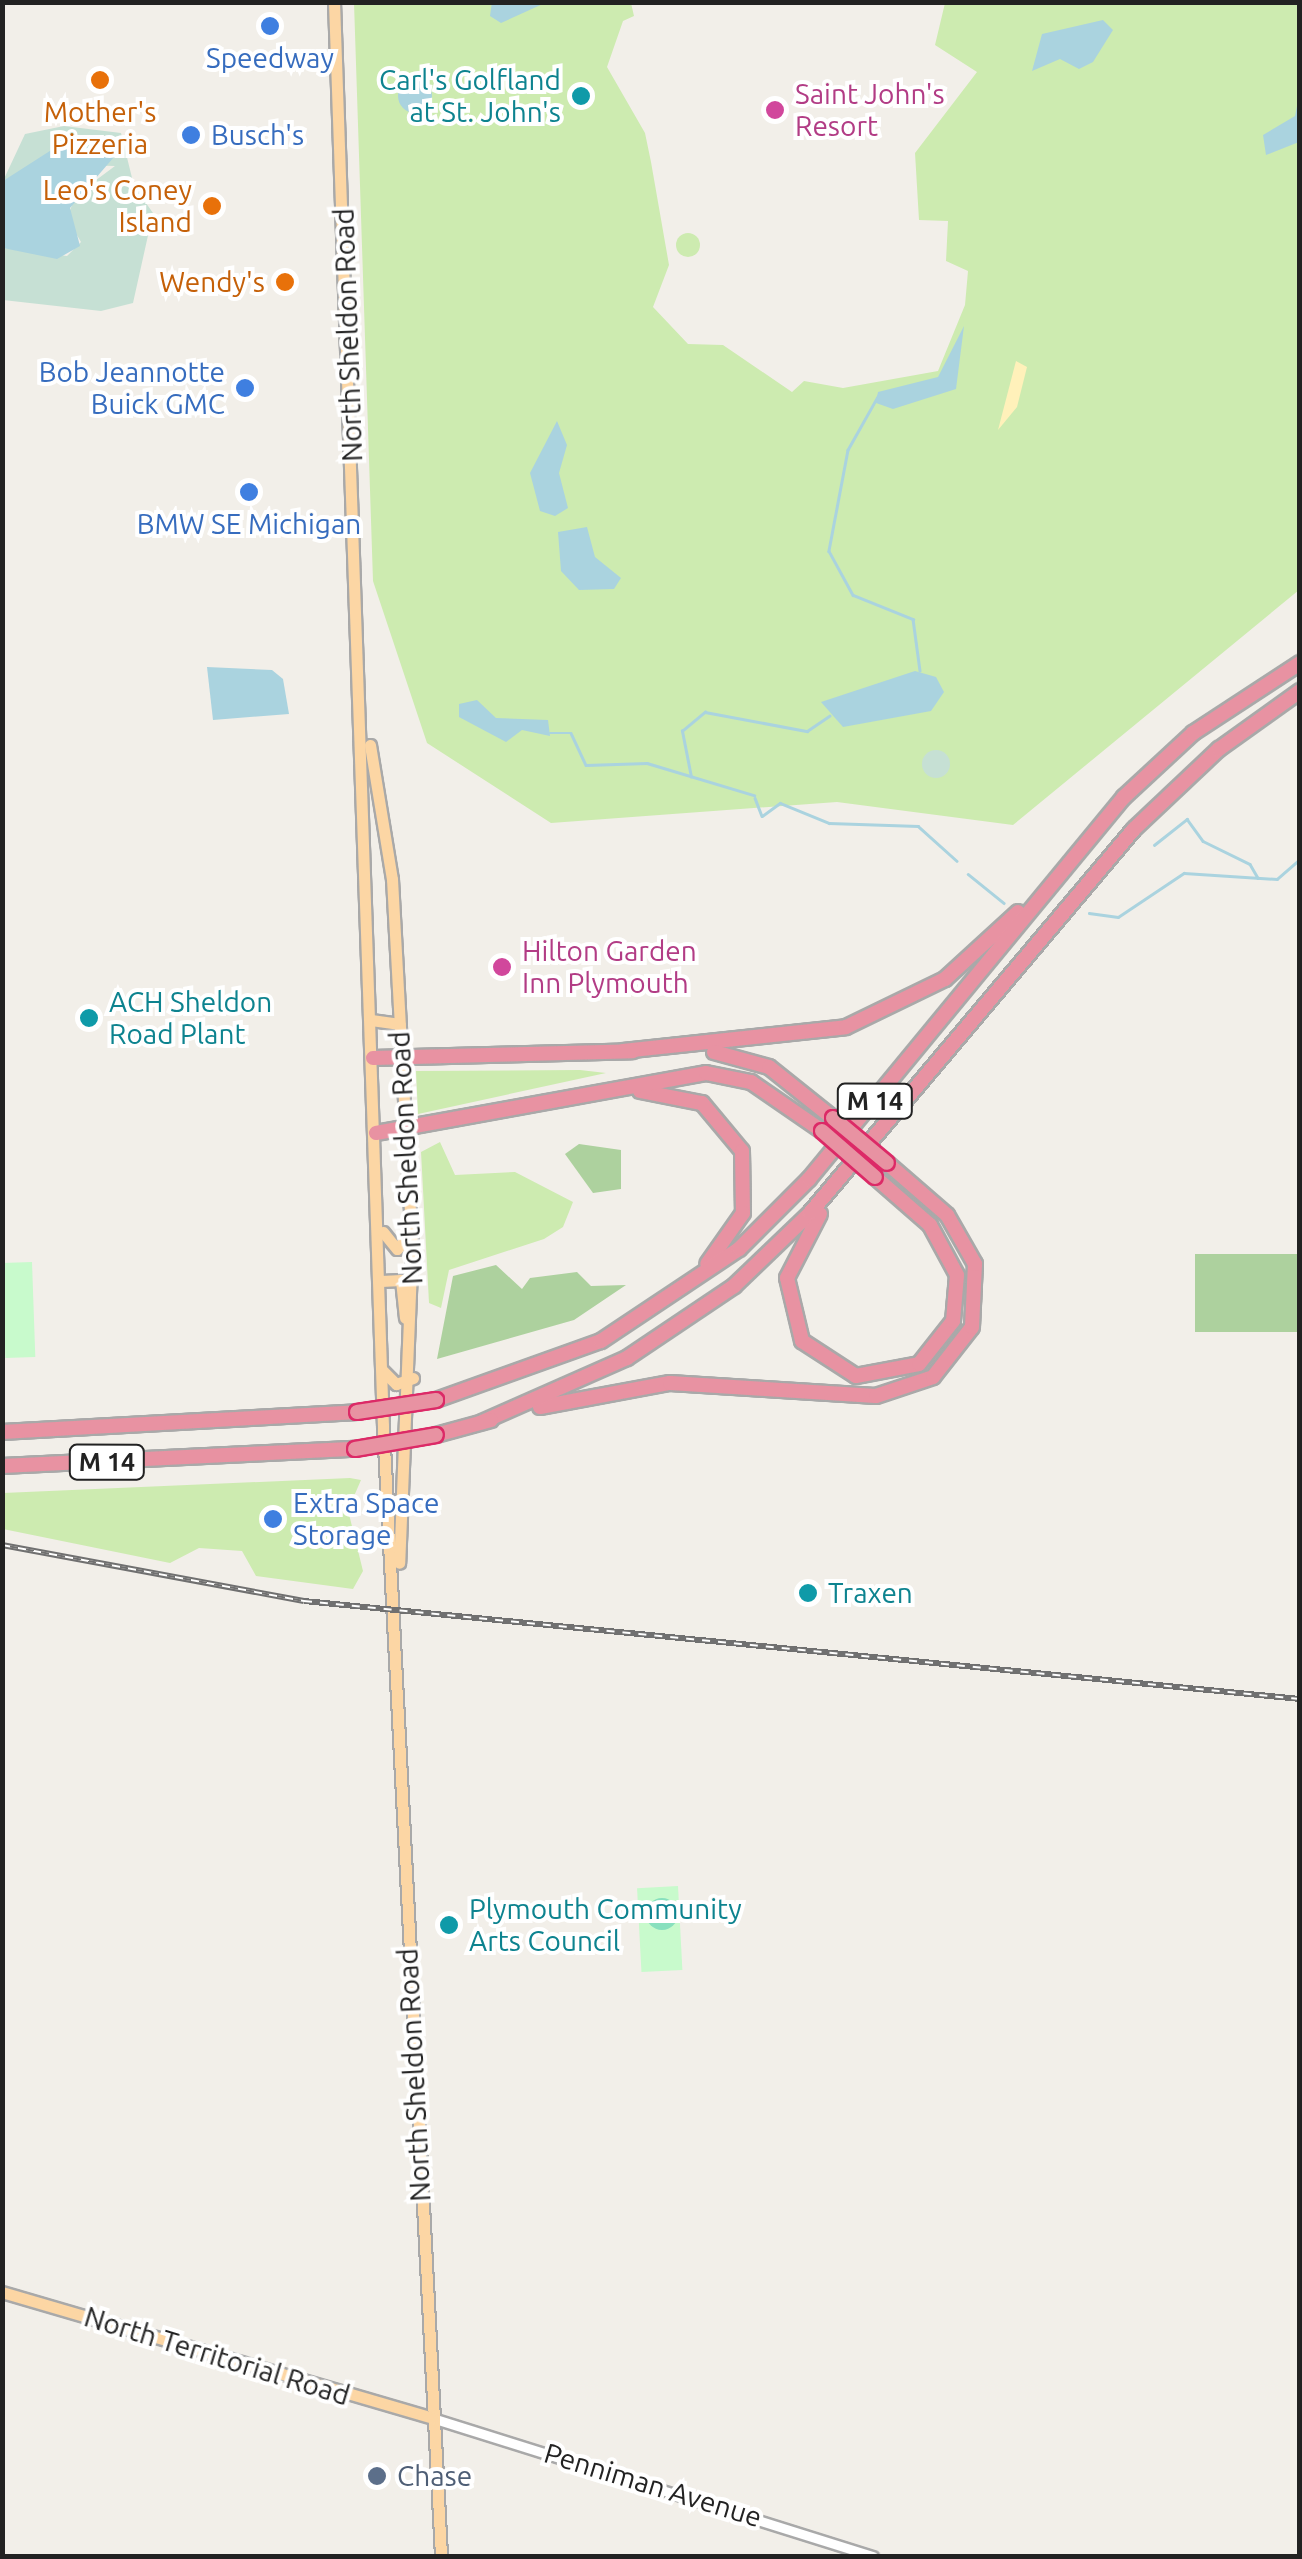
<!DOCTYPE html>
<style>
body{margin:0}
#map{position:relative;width:1302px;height:2559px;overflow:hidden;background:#f2efe9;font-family:Ubuntu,sans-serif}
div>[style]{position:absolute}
.grass>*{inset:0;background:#cdebb0}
.round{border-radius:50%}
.forest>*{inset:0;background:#add19e;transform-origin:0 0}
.wetland>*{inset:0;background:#c6e0d4}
.sand>*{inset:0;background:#fff1ba}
.park>*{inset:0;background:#c8facc;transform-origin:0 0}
.pitch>*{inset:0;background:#88e0be}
.water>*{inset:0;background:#aad3df}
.stream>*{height:2.5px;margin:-1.25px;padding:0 1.25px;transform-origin:1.25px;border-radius:1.25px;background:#aad3df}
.roads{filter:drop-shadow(2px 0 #a9a9a9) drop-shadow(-2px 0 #a9a9a9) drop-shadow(0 2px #a9a9a9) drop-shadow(0 -2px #a9a9a9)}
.minor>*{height:9px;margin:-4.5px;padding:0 4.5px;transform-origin:4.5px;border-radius:4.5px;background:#fff}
.major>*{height:11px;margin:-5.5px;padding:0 5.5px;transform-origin:5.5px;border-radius:5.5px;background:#fcd6a4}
.highway>*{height:14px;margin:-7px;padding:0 7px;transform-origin:7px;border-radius:7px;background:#e892a2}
.rail>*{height:6px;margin-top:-3px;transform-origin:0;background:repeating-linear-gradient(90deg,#fff 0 8px,#707070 0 16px);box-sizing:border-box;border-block:2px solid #707070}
.bridges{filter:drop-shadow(2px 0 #dc2a67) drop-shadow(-2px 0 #dc2a67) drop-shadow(0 2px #dc2a67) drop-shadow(0 -2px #dc2a67)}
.highway-bridge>*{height:14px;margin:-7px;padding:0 7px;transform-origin:7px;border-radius:7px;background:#e892a2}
.dots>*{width:28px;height:28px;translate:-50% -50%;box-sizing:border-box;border:5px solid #fff;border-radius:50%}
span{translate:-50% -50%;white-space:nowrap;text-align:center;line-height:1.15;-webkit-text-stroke:8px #fff;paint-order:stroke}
.shield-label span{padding:2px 8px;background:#fff;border:2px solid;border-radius:8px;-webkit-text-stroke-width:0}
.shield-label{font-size:25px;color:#222;font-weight:700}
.shop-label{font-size:28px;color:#366cbe}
.left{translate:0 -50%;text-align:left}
.right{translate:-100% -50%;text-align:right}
.culture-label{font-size:28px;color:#0d838f}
.hotel-label{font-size:28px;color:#b23c85}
.food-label{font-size:28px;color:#c56008}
.street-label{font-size:28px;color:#222}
.service-label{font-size:28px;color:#4e5e75}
.frame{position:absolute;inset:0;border:5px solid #222;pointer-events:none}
</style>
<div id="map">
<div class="grass">
<i style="clip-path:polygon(354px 3px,631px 3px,634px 16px,623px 21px,607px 67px,645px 133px,651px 162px,669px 265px,653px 307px,688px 344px,723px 345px,792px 392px,804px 381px,843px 388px,938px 371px,965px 305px,968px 271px,946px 261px,948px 221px,919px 220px,915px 153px,977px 72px,935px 45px,945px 3px,1299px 3px,1299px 590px,1013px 825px,837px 802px,551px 823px,427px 743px,373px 581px)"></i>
<i class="round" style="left:676px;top:233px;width:24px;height:24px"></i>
<i style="clip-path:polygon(580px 1070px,606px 1073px,418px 1114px,416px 1071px)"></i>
<i style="clip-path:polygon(440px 1142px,455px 1175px,515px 1172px,573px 1202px,563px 1227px,544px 1239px,449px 1270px,441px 1308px,429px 1303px,421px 1152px)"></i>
<i style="clip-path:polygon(350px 1478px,361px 1480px,348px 1510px,363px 1571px,353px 1589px,256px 1576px,242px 1551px,199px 1548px,170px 1563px,3px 1529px,3px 1493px)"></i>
</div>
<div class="forest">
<i style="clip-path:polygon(579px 1144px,621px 1150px,621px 1189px,593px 1193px,565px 1154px)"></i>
<i style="left:1299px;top:1254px;width:78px;height:104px;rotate:90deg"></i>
<i style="clip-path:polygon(496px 1265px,522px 1289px,530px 1278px,577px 1272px,591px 1286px,626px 1285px,574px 1320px,437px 1359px,453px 1276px)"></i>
</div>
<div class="wetland">
<i style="clip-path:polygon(64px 126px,121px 133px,134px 186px,153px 213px,133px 303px,101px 311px,3px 300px,3px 248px,67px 256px,81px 242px,67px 218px,76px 195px,115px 166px,35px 164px,3px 181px,25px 134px)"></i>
<i class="round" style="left:922px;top:750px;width:28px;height:28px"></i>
</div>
<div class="sand">
<i style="clip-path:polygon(1016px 361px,1027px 367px,1017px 407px,998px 430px)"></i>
</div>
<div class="park">
<i style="left:32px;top:1262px;width:95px;height:30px;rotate:88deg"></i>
<i style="left:678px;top:1886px;width:84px;height:41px;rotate:87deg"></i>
</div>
<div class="pitch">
<i class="round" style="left:646px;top:1898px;width:32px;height:32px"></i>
</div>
<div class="water">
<i style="clip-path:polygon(492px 2px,545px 2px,545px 3px,501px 23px,490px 16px)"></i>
<i style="clip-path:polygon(1103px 20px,1113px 30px,1093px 62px,1079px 69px,1060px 59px,1032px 71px,1042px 34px)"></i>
<i class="round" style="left:398px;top:79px;width:34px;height:34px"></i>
<i style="clip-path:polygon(1299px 96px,1299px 142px,1266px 155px,1263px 135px,1295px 116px)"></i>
<i style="clip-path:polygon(67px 140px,114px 157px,70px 208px,80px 246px,57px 259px,3px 248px,3px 181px)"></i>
<i style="clip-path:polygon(964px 326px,956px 389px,893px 409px,876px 403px,878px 392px,938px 377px)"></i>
<i style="clip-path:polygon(557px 421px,567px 445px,559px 473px,568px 508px,555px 516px,540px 511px,530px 473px)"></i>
<i style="clip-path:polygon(587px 527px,595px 557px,621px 578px,614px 589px,579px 590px,561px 571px,558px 532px)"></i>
<i style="clip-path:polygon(207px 667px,272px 670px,283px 679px,289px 714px,213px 720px)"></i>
<i style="clip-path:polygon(915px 671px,936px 677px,944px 692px,931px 711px,843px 727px,821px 702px)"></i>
<i style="clip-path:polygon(477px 700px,496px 718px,548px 720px,550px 736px,522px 730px,506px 742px,459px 717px,459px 704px)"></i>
</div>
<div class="stream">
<i style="left:879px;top:395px;width:63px;rotate:119.4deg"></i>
<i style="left:848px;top:450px;width:103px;rotate:100.7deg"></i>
<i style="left:829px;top:551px;width:50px;rotate:61.4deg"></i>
<i style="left:853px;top:595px;width:65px;rotate:21.8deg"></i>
<i style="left:913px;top:619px;width:52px;rotate:82.3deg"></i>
<i style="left:550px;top:733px;width:21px"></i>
<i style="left:571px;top:733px;width:35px;rotate:65deg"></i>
<i style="left:586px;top:765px;width:61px;rotate:-1.9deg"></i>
<i style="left:647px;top:763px;width:112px;rotate:16.7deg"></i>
<i style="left:691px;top:777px;width:47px;rotate:-101.1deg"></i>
<i style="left:682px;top:731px;width:30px;rotate:-40deg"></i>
<i style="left:705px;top:712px;width:104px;rotate:10.6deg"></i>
<i style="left:807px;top:731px;width:27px;rotate:-34deg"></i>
<i style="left:1300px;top:793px;width:38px;rotate:90deg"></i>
<i style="left:755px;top:798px;width:19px;rotate:69deg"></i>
<i style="left:762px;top:816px;width:22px;rotate:-36deg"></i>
<i style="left:780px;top:803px;width:53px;rotate:22.2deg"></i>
<i style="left:829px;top:823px;width:89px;rotate:1.9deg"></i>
<i style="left:918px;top:826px;width:52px;rotate:41.9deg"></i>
<i style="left:1154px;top:845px;width:42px;rotate:-38.2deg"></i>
<i style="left:1187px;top:819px;width:27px;rotate:54deg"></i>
<i style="left:1203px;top:841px;width:52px;rotate:26.1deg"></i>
<i style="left:1250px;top:864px;width:16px;rotate:60deg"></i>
<i style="left:968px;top:874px;width:46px;rotate:38.9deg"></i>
<i style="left:1089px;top:913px;width:29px;rotate:8deg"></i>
<i style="left:1118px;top:917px;width:79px;rotate:-33.7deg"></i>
<i style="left:1184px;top:873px;width:93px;rotate:3.7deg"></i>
<i style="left:1277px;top:879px;width:30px;rotate:-41deg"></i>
</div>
<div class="roads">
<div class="minor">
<i style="left:432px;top:2418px;width:462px;rotate:17.4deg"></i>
</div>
<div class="major">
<i style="left:334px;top:2px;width:1425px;rotate:88.03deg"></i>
<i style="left:383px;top:1426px;width:1131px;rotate:87.06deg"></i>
<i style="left:370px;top:745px;width:136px;rotate:80.7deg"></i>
<i style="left:392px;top:879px;width:366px;rotate:86.9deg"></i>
<i style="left:412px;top:1244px;width:319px;rotate:92.3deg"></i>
<i style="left:371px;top:1020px;width:29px;rotate:8deg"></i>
<i style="left:383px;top:1232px;width:22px;rotate:51deg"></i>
<i style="left:397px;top:1249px;width:21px;rotate:-51deg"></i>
<i style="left:381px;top:1281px;width:20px;rotate:-3deg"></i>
<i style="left:401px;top:1280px;width:38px;rotate:84deg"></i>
<i style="left:382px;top:1370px;width:20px;rotate:45deg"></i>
<i style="left:396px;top:1384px;width:18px;rotate:-19deg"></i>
<i style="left:2px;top:2292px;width:448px;rotate:16.3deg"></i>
</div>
<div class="highway">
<i style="left:623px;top:1051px;width:224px;rotate:-6.1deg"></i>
<i style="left:846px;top:1027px;width:110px;rotate:-25.9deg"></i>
<i style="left:945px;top:979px;width:99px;rotate:-42.5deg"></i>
<i style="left:714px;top:1052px;width:57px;rotate:15.3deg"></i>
<i style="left:769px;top:1067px;width:82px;rotate:38.6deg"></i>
<i style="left:373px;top:1058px;width:260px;rotate:-1.5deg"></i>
<i style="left:640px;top:1091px;width:63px;rotate:11deg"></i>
<i style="left:702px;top:1103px;width:62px;rotate:50.2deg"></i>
<i style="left:742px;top:1151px;width:62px;rotate:89.1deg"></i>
<i style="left:743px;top:1213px;width:62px;rotate:125.2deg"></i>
<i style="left:376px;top:1133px;width:335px;rotate:-10.3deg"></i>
<i style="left:706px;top:1073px;width:46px;rotate:11.3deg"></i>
<i style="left:751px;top:1082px;width:86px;rotate:34.6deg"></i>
<i style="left:820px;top:1214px;width:72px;rotate:117.3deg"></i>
<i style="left:787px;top:1278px;width:65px;rotate:76.6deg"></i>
<i style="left:802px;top:1341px;width:64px;rotate:32.9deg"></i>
<i style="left:856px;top:1376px;width:64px;rotate:-10.8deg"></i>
<i style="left:919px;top:1364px;width:55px;rotate:-51.7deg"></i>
<i style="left:953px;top:1321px;width:46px;rotate:-85deg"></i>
<i style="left:957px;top:1275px;width:57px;rotate:-118.4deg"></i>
<i style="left:930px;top:1225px;width:73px;rotate:-138.9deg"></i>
<i style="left:436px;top:1400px;width:175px;rotate:-19.7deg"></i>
<i style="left:601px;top:1341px;width:166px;rotate:-33.7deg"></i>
<i style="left:739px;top:1249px;width:99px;rotate:-45deg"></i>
<i style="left:809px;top:1179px;width:495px;rotate:-50.5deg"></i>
<i style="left:1124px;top:797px;width:94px;rotate:-42.8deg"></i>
<i style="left:1193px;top:733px;width:128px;rotate:-33.2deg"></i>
<i style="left:540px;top:1407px;width:132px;rotate:-10.5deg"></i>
<i style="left:670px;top:1383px;width:206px;rotate:3.6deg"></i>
<i style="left:876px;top:1396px;width:60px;rotate:-18.4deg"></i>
<i style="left:933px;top:1377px;width:63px;rotate:-52deg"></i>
<i style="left:972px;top:1327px;width:63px;rotate:-87.3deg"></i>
<i style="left:975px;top:1264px;width:56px;rotate:-119.7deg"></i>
<i style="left:947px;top:1215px;width:79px;rotate:-139.1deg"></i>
<i style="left:482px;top:1422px;width:158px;rotate:-23.8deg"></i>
<i style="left:627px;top:1358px;width:129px;rotate:-33.9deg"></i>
<i style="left:734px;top:1286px;width:105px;rotate:-43.8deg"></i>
<i style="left:810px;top:1213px;width:502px;rotate:-49.84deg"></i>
<i style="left:1134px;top:829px;width:117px;rotate:-43.3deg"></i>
<i style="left:1219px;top:749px;width:100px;rotate:-35.6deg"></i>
<i style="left:2px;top:1432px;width:356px;rotate:-3.2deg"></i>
<i style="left:436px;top:1435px;width:57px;rotate:-15.3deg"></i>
<i style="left:2px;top:1466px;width:353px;rotate:-2.8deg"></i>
</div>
</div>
<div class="rail">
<i style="left:2px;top:1545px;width:307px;rotate:10.5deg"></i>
<i style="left:304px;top:1601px;width:1001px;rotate:5.62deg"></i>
</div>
<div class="bridges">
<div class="highway-bridge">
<i style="left:833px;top:1118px;width:70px;rotate:39.8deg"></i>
<i style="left:822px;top:1131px;width:70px;rotate:41deg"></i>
<i style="left:357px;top:1412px;width:80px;rotate:-8.6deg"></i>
<i style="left:355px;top:1449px;width:82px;rotate:-9.8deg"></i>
</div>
</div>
<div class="dots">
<i style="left:270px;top:26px;background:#3f7fe0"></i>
<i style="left:100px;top:80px;background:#e8710a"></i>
<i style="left:581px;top:96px;background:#0f9aa8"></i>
<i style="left:775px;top:110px;background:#d1479c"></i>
<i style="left:191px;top:135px;background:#3f7fe0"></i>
<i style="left:212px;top:206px;background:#e8710a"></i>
<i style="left:285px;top:282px;background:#e8710a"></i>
<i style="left:245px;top:388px;background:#3f7fe0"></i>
<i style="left:249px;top:492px;background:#3f7fe0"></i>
<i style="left:502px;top:967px;background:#d1479c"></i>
<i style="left:89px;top:1018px;background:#0f9aa8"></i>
<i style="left:273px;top:1519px;background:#3f7fe0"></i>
<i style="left:808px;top:1593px;background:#0f9aa8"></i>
<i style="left:449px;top:1925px;background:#0f9aa8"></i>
<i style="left:377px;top:2476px;background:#5c6f8a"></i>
</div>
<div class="shield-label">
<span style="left:875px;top:1101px">M 14</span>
<span style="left:107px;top:1462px">M 14</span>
</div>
<div class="shop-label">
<span style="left:270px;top:58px">Speedway</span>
<span class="left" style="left:211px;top:135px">Busch's</span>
<span class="right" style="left:225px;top:388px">Bob Jeannotte<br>Buick GMC</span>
<span style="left:249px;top:524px">BMW SE Michigan</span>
<span class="left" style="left:293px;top:1519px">Extra Space<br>Storage</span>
</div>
<div class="culture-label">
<span class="right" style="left:561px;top:96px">Carl's Golfland<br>at St. John's</span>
<span class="left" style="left:109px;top:1018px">ACH Sheldon<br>Road Plant</span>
<span class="left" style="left:828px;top:1593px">Traxen</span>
<span class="left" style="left:469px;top:1925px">Plymouth Community<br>Arts Council</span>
</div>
<div class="hotel-label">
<span class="left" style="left:795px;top:110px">Saint John's<br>Resort</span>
<span class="left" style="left:522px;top:967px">Hilton Garden<br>Inn Plymouth</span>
</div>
<div class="food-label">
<span style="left:100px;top:128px">Mother's<br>Pizzeria</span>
<span class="right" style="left:192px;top:206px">Leo's Coney<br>Island</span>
<span class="right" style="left:265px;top:282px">Wendy's</span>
</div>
<div class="street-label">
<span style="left:348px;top:335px;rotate:-92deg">North Sheldon Road</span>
<span style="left:406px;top:1158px;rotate:-93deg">North Sheldon Road</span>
<span style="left:414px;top:2075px;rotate:-93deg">North Sheldon Road</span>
<span style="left:217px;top:2356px;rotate:17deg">North Territorial Road</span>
<span style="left:653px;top:2485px;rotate:17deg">Penniman Avenue</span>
</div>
<div class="service-label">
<span class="left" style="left:397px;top:2476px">Chase</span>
</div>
<div class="frame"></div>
</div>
